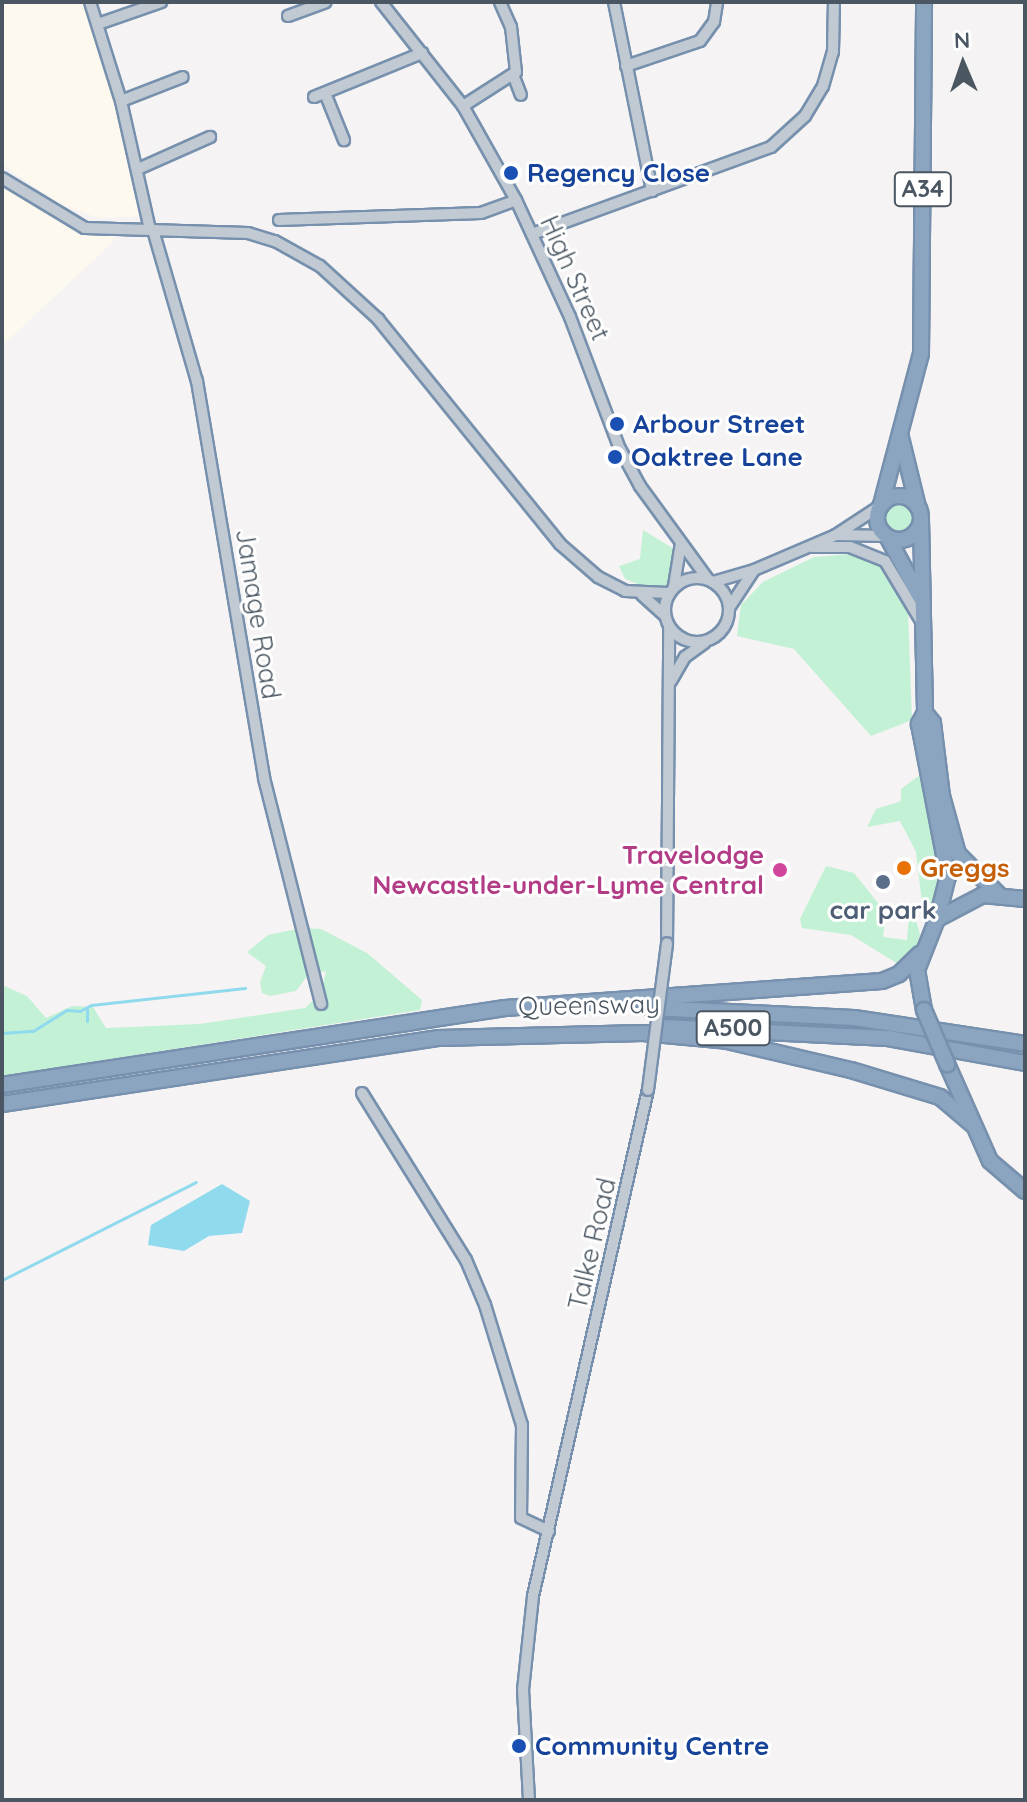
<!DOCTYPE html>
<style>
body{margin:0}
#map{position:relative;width:1027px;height:1802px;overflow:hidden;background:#f5f3f3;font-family:Quicksand,sans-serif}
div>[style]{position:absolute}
.commercial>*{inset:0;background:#fdf9ef}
.green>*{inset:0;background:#c3f1d5}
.round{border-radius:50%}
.water>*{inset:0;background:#90daee}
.stream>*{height:3px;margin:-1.5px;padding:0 1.5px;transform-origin:1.5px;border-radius:1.5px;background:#90daee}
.roads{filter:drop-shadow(2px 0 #7690ad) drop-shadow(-2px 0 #7690ad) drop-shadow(0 2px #7690ad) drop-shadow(0 -2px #7690ad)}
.minor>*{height:10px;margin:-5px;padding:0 5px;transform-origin:5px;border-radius:5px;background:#c1cad2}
.minor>.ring{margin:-5px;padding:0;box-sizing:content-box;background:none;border:10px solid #c1cad2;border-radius:50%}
.highway>*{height:14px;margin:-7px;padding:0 7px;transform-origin:7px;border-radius:7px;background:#8ba5c1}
.highway>.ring{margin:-7px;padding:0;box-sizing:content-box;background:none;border:14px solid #8ba5c1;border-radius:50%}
.bridges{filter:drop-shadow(2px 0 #7690ad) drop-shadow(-2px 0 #7690ad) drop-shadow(0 2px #7690ad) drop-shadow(0 -2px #7690ad)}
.minor-bridge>*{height:10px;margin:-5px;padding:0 5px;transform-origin:5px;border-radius:5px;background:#c1cad2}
.highway-bridge>*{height:14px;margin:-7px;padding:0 7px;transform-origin:7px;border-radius:7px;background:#8ba5c1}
.dots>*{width:22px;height:22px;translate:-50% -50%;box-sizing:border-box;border:4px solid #fff;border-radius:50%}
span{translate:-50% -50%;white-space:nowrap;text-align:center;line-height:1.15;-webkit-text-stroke:6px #fff;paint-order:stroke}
.shield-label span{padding:2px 6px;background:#fff;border:2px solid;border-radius:6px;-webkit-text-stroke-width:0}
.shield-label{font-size:24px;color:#4a5661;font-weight:700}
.transit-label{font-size:26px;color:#164399;font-weight:700}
.left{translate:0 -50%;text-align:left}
.street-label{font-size:26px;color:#4a5661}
.hotel-label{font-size:26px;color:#b23c85;font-weight:700}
.right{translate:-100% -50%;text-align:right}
.food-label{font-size:26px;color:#c56008;font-weight:700}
.service-label{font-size:26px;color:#4e5e75;font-weight:700}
.frame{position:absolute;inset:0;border:4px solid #4a5661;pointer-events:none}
.north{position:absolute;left:923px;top:24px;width:80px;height:80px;-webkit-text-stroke:6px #fff;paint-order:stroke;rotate:358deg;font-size:22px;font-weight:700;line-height:32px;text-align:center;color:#4a5661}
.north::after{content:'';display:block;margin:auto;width:28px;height:36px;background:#4a5661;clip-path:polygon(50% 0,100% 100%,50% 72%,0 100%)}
</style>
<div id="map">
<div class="commercial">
<i style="clip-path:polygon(2px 2px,84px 2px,116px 108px,139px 216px,98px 218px,58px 203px,2px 164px)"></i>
<i style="clip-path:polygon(2px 178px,57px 215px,115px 232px,112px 243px,2px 346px)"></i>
</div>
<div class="green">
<i class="round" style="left:884px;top:503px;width:30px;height:30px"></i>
<i style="clip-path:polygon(643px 530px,679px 552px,669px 584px,656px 591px,625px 579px,619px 566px,640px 559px)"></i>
<i style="clip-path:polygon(851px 554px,869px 557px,890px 574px,908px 611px,912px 720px,871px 736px,794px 649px,737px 636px,741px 605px,763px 582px,814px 557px)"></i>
<i style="clip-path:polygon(920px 775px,940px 857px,934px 903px,922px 903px,916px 852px,900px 821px,867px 827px,876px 809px,901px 801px,901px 789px)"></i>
<i style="clip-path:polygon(826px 866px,854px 873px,886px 913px,883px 937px,907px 940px,909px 916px,916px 920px,920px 934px,915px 952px,903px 967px,851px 935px,802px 928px,800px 919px)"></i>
<i style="clip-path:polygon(302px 928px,321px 929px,367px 953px,422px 1000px,420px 1010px,2px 1076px,2px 985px,27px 996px,46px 1018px,72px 1006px,93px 1007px,106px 1028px,200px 1024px,305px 1008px,321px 993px,326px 971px,308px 975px,296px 991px,270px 996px,262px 993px,260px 982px,266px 966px,247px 952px,268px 935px)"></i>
</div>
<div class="water">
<i style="clip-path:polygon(222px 1184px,250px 1201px,242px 1233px,209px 1236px,184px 1251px,148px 1245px,151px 1225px)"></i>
</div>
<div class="stream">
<i style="left:87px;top:1009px;width:12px;rotate:90deg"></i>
<i style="left:2px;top:1033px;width:31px;rotate:-4deg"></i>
<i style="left:33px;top:1031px;width:40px;rotate:-32deg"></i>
<i style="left:67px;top:1010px;width:13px;rotate:4deg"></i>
<i style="left:80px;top:1011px;width:13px;rotate:-29deg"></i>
<i style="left:91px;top:1005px;width:155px;rotate:-6.3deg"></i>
<i style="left:2px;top:1280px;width:217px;rotate:-26.8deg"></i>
</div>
<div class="roads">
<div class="minor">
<i style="left:90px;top:2px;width:104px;rotate:72.6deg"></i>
<i style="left:121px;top:101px;width:132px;rotate:77.3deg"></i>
<i style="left:381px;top:2px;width:132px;rotate:51.7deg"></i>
<i style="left:463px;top:106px;width:108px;rotate:60.6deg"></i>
<i style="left:516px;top:200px;width:129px;rotate:65.2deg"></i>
<i style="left:570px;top:317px;width:141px;rotate:69.3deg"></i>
<i style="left:620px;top:449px;width:42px;rotate:61.6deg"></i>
<i style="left:640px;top:486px;width:114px;rotate:53.9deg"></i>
<i style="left:614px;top:2px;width:193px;rotate:78.6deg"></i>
<i style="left:288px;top:16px;width:40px;rotate:-20.2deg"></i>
<i style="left:98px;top:24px;width:67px;rotate:-19.2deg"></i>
<i style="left:626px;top:66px;width:78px;rotate:-18.7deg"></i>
<i style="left:700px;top:41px;width:24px;rotate:-54deg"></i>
<i style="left:714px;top:22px;width:20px;rotate:-81deg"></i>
<i style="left:514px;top:77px;width:19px;rotate:69deg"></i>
<i style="left:325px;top:93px;width:51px;rotate:68deg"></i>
<i style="left:314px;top:97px;width:117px;rotate:-22.2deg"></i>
<i style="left:121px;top:101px;width:66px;rotate:-21.2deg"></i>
<i style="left:463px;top:106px;width:63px;rotate:-32.7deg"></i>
<i style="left:516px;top:72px;width:45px;rotate:-96.3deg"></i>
<i style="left:511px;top:27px;width:27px;rotate:-114deg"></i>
<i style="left:138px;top:169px;width:79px;rotate:-24deg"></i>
<i style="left:2px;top:178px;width:97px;rotate:31.1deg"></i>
<i style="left:85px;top:228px;width:163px;rotate:1.8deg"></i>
<i style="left:248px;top:233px;width:28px;rotate:17deg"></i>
<i style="left:275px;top:241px;width:51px;rotate:29.1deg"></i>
<i style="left:320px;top:266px;width:79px;rotate:42.4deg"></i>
<i style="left:378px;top:319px;width:289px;rotate:51deg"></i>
<i style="left:560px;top:544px;width:50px;rotate:41deg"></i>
<i style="left:598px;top:577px;width:30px;rotate:27deg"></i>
<i style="left:625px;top:591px;width:43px;rotate:2.7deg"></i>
<i style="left:279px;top:220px;width:202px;rotate:-2deg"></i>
<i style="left:481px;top:213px;width:37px;rotate:-20deg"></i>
<i style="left:153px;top:230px;width:157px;rotate:73.8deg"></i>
<i style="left:197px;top:381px;width:403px;rotate:80.4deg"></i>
<i style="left:264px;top:778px;width:233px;rotate:75.8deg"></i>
<i style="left:532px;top:234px;width:254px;rotate:-20deg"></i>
<i style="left:771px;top:147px;width:46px;rotate:-42.4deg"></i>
<i style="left:805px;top:116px;width:35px;rotate:-59deg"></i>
<i style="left:823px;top:86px;width:35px;rotate:-74deg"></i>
<i style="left:833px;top:52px;width:50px;rotate:-88.9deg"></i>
<i style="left:836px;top:535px;width:50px;rotate:1.1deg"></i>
<i style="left:812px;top:547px;width:38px"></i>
<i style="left:850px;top:547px;width:38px;rotate:22deg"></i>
<i style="left:885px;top:561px;width:70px;rotate:59deg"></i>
<i class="ring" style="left:665px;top:578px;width:54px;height:54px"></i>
<i style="left:713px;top:582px;width:43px;rotate:-16.3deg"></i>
<i style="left:754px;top:570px;width:89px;rotate:-23.1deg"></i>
<i style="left:836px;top:535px;width:53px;rotate:-33.4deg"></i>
<i style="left:674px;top:586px;width:44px;rotate:-80.8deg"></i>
<i style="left:642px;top:595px;width:31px;rotate:42deg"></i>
<i style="left:729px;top:608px;width:45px;rotate:-56.7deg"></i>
<i style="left:671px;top:681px;width:28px;rotate:-60deg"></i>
<i style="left:685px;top:657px;width:24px;rotate:-36deg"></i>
<i style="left:667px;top:943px;width:315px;rotate:-89.6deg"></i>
<i style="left:362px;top:1093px;width:197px;rotate:58.1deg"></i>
<i style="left:466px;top:1260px;width:49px;rotate:67.1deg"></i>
<i style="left:485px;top:1305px;width:126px;rotate:72.9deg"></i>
<i style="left:522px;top:1425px;width:93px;rotate:90.6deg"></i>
<i style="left:521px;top:1518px;width:31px;rotate:25deg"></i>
<i style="left:529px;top:1800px;width:110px;rotate:-93.1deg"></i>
<i style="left:523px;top:1690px;width:95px;rotate:-83.9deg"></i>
<i style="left:533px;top:1596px;width:519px;rotate:-77.2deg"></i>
</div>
<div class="highway">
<i style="left:901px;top:438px;width:71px;rotate:76.2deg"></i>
<i class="ring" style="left:877px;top:496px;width:30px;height:30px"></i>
<i style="left:881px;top:505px;width:156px;rotate:-75.2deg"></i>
<i style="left:921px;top:354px;width:352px;rotate:-89.5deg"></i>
<i style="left:921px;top:520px;width:193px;rotate:88.8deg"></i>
<i style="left:925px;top:713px;width:13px;rotate:119deg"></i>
<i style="left:919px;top:724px;width:155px;rotate:79.2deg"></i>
<i style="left:948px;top:876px;width:44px;rotate:104.3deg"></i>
<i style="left:888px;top:538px;width:65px;rotate:61.5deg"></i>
<i style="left:925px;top:713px;width:13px;rotate:51deg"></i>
<i style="left:933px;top:723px;width:74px;rotate:83deg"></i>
<i style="left:942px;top:796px;width:60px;rotate:74.6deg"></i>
<i style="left:958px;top:854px;width:58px;rotate:45deg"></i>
<i style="left:650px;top:1008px;width:204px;rotate:2.8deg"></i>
<i style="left:854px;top:1018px;width:173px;rotate:8.6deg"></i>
<i style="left:924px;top:1010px;width:41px;rotate:-99.9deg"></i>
<i style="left:917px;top:970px;width:55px;rotate:-68.6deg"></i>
<i style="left:937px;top:919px;width:52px;rotate:-27.6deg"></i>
<i style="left:983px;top:895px;width:42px;rotate:5.4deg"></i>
<i style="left:664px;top:1027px;width:224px;rotate:2.8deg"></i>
<i style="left:888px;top:1038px;width:139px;rotate:10.3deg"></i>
<i style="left:947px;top:1064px;width:106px;rotate:66.1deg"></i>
<i style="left:990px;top:1161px;width:46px;rotate:40.6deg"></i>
<i style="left:2px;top:1085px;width:509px;rotate:-8.7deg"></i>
<i style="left:505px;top:1008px;width:378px;rotate:-4.1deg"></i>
<i style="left:882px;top:981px;width:18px;rotate:-22deg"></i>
<i style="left:899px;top:974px;width:29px;rotate:-44deg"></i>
<i style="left:2px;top:1104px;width:442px;rotate:-8.6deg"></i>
<i style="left:439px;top:1038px;width:204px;rotate:-1.4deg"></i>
<i style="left:643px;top:1033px;width:84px;rotate:5.4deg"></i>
<i style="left:727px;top:1041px;width:127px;rotate:13.2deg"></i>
<i style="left:851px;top:1070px;width:93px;rotate:16.9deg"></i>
<i style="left:940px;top:1097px;width:42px;rotate:40.2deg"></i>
</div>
</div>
<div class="bridges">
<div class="minor-bridge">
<i style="left:648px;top:1090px;width:148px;rotate:-82.6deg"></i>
</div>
<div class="highway-bridge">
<i style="left:924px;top:1010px;width:59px;rotate:66.9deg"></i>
</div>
</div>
<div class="dots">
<i style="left:511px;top:173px;background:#1a4fb4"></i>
<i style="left:617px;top:424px;background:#1a4fb4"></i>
<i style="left:615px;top:457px;background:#1a4fb4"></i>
<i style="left:904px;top:868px;background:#e8710a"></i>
<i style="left:780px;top:870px;background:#d1479c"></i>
<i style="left:883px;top:882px;background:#5c6f8a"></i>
<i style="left:519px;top:1746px;background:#1a4fb4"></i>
</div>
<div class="shield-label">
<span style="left:923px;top:189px">A34</span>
<span style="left:733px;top:1028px">A500</span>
</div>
<div class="transit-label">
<span class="left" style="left:527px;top:173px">Regency Close</span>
<span class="left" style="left:633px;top:424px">Arbour Street</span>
<span class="left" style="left:631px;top:457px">Oaktree Lane</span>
<span class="left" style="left:535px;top:1746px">Community Centre</span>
</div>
<div class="street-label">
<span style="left:575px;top:278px;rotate:66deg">High Street</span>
<span style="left:258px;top:614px;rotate:81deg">Jamage Road</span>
<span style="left:589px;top:1005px;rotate:-1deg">Queensway</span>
<span style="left:592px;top:1244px;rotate:-77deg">Talke Road</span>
</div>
<div class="hotel-label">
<span class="right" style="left:764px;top:870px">Travelodge<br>Newcastle-under-Lyme Central</span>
</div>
<div class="food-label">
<span class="left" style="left:920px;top:868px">Greggs</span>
</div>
<div class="service-label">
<span style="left:883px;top:910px">car park</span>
</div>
<div class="frame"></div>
<div class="north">N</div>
</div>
